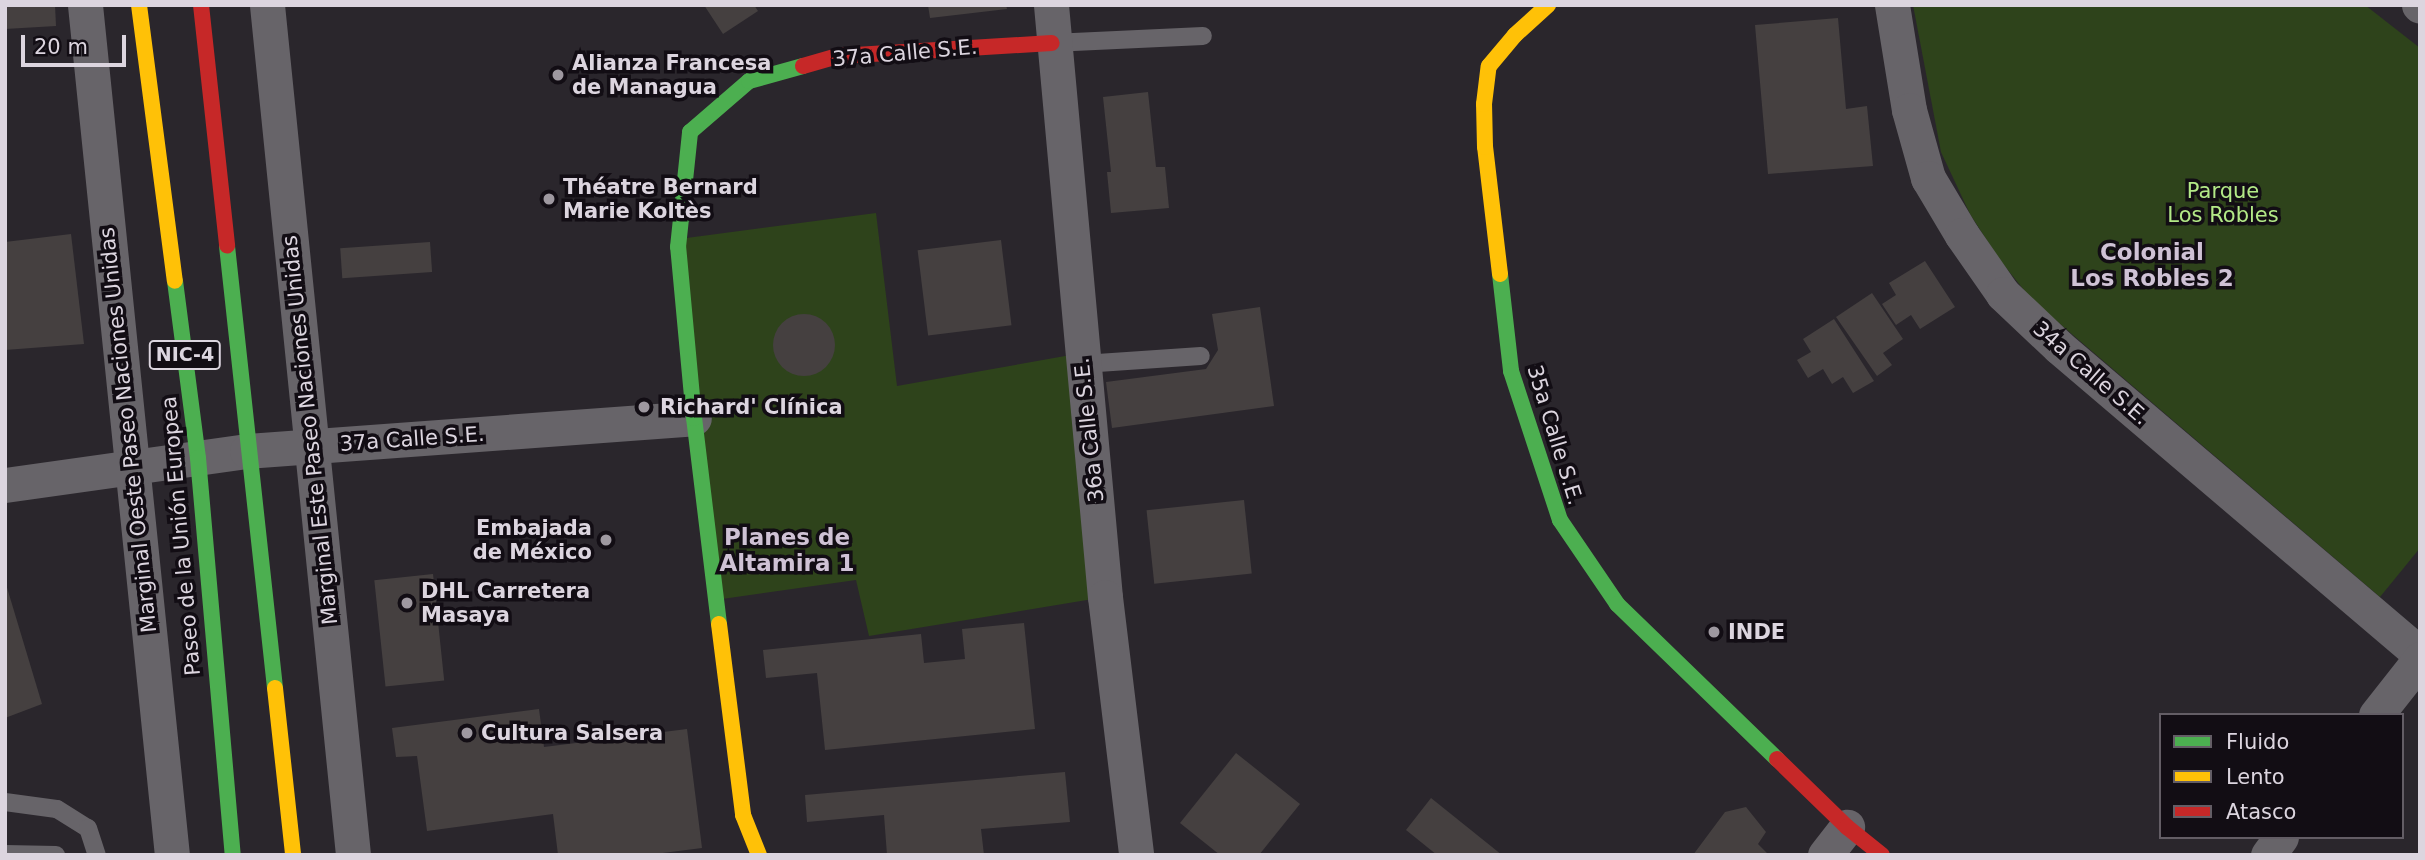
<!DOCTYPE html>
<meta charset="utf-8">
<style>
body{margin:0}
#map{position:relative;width:2425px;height:860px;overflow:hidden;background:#2a262c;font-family:"DejaVu Sans",sans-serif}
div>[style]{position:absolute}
.green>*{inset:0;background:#2e431b}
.building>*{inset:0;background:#454040;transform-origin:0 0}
.round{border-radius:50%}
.lane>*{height:18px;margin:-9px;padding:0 9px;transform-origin:9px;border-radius:9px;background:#676469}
.street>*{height:35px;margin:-17.5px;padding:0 17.5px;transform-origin:17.5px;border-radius:17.5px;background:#676469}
.fast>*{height:16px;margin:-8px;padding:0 8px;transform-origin:8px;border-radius:8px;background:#4caf50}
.slow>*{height:16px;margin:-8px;padding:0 8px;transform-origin:8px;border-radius:8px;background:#ffc107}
.jam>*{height:16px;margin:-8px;padding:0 8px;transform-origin:8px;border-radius:8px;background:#c62828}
.dots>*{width:19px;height:19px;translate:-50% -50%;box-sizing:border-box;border:4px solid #120d14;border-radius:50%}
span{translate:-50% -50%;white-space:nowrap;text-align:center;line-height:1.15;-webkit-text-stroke:7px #120d14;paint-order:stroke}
.shield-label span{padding:2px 5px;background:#120d14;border:2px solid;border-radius:5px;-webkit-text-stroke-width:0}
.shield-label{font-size:19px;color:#dcd5df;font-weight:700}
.street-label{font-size:21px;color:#dcd5df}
.poi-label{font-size:21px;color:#dcd5df;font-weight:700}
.left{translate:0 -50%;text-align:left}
.right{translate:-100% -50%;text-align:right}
.park-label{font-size:21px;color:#b3e987}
.neighbourhood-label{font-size:23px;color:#cfc2d5;font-weight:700}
.frame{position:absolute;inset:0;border:7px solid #dcd5df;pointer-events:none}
.legend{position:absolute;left:2159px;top:713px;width:245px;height:126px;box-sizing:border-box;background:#120d14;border:2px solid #635d65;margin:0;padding:9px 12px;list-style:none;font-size:21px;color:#dcd5df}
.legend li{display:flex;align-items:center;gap:14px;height:35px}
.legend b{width:35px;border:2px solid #635d65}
.scale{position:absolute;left:21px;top:35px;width:105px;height:32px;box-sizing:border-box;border:4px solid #dcd5df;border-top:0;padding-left:9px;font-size:21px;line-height:24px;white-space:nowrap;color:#dcd5df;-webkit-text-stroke:5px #120d14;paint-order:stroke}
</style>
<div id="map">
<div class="green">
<i style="clip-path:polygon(1913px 5px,2365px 5px,2420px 48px,2420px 548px,2380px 597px,2032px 300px,1999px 259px,1970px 214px,1941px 152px)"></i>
<i style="clip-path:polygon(876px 213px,897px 386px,1082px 353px,1105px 597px,869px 636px,856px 580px,715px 600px,679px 239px)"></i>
</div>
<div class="building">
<i style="clip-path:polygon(5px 5px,55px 5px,56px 26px,5px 29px)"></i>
<i style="clip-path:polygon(704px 5px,754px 5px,758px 11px,723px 34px)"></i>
<i style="clip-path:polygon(928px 5px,1006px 5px,1007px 9px,930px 18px)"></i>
<i style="clip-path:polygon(1838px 18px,1846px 109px,1867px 106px,1873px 166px,1768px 174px,1755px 25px)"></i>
<i style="clip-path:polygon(1148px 92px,1156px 167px,1165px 167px,1169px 208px,1111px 213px,1107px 172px,1111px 172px,1103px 97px)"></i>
<i style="clip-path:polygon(71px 234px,84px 344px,5px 350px,5px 242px)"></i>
<i style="left:1001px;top:240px;width:86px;height:84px;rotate:83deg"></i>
<i style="left:430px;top:242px;width:30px;height:90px;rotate:86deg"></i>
<i style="clip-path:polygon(1925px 261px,1955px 307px,1920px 329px,1911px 315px,1896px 325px,1882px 304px,1896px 295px,1889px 283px)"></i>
<i style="clip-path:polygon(1872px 293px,1903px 339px,1883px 353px,1892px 365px,1877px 376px,1836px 317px)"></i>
<i style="clip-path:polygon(1260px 307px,1274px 406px,1112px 428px,1106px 382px,1206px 369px,1218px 350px,1212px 314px)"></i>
<i class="round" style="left:773px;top:314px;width:62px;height:62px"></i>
<i style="clip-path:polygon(1834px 319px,1874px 381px,1853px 393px,1843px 377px,1832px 384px,1823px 369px,1808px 378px,1797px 360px,1811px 352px,1803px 339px)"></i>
<i style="left:1244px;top:500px;width:74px;height:98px;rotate:84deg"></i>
<i style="left:433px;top:574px;width:107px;height:59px;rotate:84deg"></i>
<i style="clip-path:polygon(5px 581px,42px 704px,5px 718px)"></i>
<i style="clip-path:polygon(1024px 623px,1035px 729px,825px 750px,817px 673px,766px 678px,763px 650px,921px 634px,924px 663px,965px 659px,962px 629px)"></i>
<i style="clip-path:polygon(539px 709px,544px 747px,687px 729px,702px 848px,647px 855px,558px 855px,553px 814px,427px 831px,417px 756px,396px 757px,392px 728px)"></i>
<i style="clip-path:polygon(1236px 753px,1300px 804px,1259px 855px,1220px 855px,1180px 823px)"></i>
<i style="clip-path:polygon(1065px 772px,1070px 822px,981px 829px,984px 855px,887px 855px,884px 815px,807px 822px,805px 795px)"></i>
<i style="clip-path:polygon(1431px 798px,1502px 855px,1437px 855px,1406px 830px)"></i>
<i style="clip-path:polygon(1746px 807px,1766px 832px,1758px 844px,1769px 855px,1693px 855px,1725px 812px)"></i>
</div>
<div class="lane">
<i style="left:1052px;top:43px;width:151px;rotate:-2.7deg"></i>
<i style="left:1083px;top:364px;width:118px;rotate:-3.9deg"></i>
<i style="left:5px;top:802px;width:52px;rotate:7.7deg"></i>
<i style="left:57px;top:809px;width:36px;rotate:32deg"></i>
<i style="left:88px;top:828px;width:28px;rotate:72deg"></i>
<i style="left:5px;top:854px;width:51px;rotate:1.1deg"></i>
</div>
<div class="street">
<i style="left:85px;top:5px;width:854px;rotate:84.16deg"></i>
<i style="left:267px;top:5px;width:854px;rotate:84.22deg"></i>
<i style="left:1051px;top:5px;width:594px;rotate:84.79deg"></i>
<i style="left:1105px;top:597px;width:260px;rotate:83.1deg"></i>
<i style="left:1892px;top:5px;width:106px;rotate:80.8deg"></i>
<i style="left:1909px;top:110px;width:71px;rotate:74.4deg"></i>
<i style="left:1928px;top:178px;width:66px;rotate:59.2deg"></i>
<i style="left:1962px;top:235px;width:72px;rotate:55.2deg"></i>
<i style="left:2003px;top:294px;width:77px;rotate:43.4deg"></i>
<i style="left:2059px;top:347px;width:474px;rotate:40.4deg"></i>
<i style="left:2419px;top:5px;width:1px;rotate:45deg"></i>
<i style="left:5px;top:485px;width:244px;rotate:-8deg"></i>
<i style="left:247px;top:451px;width:448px;rotate:-4.2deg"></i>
<i style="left:2376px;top:715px;width:71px;rotate:-51.8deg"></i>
<i style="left:1825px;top:855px;width:36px;rotate:-52deg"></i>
<i style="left:2268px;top:855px;width:22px;rotate:-54deg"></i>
</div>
<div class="fast">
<i style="left:227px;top:246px;width:445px;rotate:83.8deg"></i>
<i style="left:1500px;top:274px;width:98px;rotate:83.5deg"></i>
<i style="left:1511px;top:371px;width:157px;rotate:71.8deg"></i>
<i style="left:1560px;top:520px;width:102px;rotate:55.8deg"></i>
<i style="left:1617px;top:604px;width:223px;rotate:44.1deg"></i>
<i style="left:175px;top:281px;width:178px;rotate:82.6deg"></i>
<i style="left:198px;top:458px;width:399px;rotate:85deg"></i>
<i style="left:719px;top:624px;width:208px;rotate:-96.9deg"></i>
<i style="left:694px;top:418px;width:172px;rotate:-95.3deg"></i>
<i style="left:678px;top:247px;width:116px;rotate:-84deg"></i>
<i style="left:690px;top:132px;width:78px;rotate:-40.8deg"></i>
<i style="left:749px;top:81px;width:56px;rotate:-15.5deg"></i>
</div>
<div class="slow">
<i style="left:139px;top:5px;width:278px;rotate:82.6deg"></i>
<i style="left:1500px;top:274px;width:128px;rotate:-96.7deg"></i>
<i style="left:1485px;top:147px;width:43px;rotate:-91.3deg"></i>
<i style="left:1484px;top:104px;width:38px;rotate:-83deg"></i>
<i style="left:1489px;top:66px;width:40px;rotate:-50deg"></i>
<i style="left:1515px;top:35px;width:45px;rotate:-42.3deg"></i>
<i style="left:719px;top:624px;width:193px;rotate:82.8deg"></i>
<i style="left:743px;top:815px;width:43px;rotate:68.2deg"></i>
<i style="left:275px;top:688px;width:168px;rotate:83.8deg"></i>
</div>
<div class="jam">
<i style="left:201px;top:5px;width:242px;rotate:83.8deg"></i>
<i style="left:803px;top:66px;width:37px;rotate:-16deg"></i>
<i style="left:839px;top:56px;width:213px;rotate:-3.5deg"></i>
<i style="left:1777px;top:759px;width:98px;rotate:44.2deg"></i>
<i style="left:1847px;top:827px;width:45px;rotate:38.7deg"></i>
</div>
<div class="dots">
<i style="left:558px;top:75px;background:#9e98a0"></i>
<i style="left:549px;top:199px;background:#9e98a0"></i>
<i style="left:644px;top:407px;background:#9e98a0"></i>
<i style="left:606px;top:540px;background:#9e98a0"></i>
<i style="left:407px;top:603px;background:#9e98a0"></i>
<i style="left:1714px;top:632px;background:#9e98a0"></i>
<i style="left:467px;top:733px;background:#9e98a0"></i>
</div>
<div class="shield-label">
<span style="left:185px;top:355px">NIC-4</span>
</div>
<div class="street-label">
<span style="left:905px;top:53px;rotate:-5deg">37a Calle S.E.</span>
<span style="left:2091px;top:373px;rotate:41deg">34a Calle S.E.</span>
<span style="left:128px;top:430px;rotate:-96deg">Marginal Oeste Paseo Naciones Unidas</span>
<span style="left:310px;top:430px;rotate:-96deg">Marginal Este Paseo Naciones Unidas</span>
<span style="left:1089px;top:430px;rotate:-96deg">36a Calle S.E.</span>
<span style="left:1555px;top:435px;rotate:73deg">35a Calle S.E.</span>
<span style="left:412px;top:439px;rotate:-4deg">37a Calle S.E.</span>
<span style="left:181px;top:536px;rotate:-95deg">Paseo de la Unión Europea</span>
</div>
<div class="poi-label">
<span class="left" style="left:572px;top:75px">Alianza Francesa<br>de Managua</span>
<span class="left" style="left:563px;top:199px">Théatre Bernard<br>Marie Koltès</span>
<span class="left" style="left:660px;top:407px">Richard' Clínica</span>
<span class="right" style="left:592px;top:540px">Embajada<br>de México</span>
<span class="left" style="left:421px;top:603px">DHL Carretera<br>Masaya</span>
<span class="left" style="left:1728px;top:632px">INDE</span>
<span class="left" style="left:481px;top:733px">Cultura Salsera</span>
</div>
<div class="park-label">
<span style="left:2223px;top:203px">Parque<br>Los Robles</span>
</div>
<div class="neighbourhood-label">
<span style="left:2152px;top:265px">Colonial<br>Los Robles 2</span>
<span style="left:787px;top:550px">Planes de<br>Altamira 1</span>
</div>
<div class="frame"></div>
<ul class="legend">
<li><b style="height:9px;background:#4caf50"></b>Fluido</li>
<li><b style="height:9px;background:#ffc107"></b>Lento</li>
<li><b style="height:9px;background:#c62828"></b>Atasco</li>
</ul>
<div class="scale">20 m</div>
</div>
